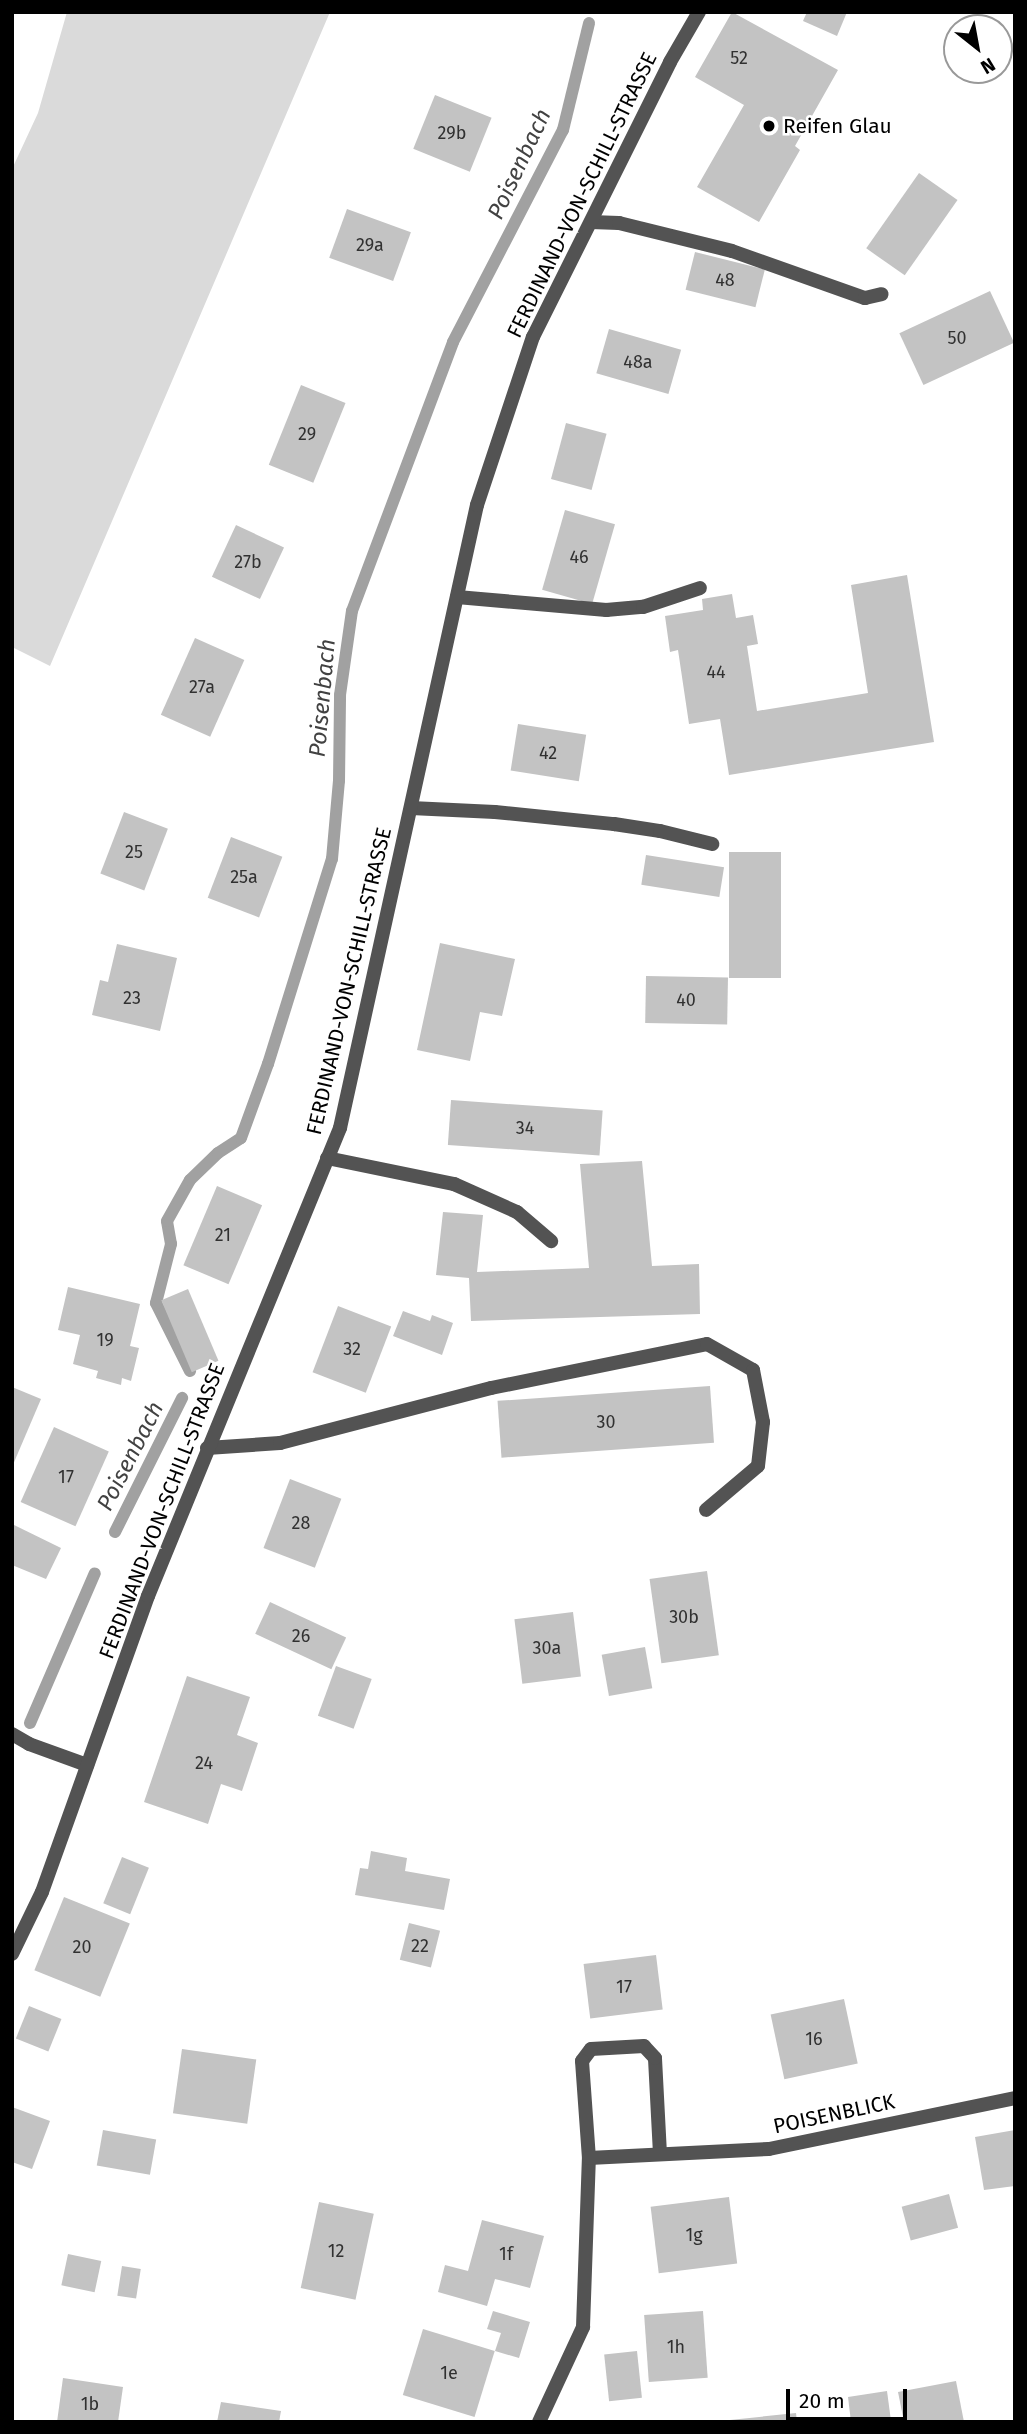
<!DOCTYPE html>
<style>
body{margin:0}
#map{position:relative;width:1027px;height:2434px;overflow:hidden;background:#fff;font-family:"Fira Sans",sans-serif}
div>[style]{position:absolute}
.green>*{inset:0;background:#dadada}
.stream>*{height:12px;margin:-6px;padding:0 6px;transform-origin:6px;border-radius:6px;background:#a1a1a1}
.building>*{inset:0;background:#c3c3c3;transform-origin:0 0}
.service>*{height:14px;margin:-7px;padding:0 7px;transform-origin:7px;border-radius:7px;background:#535353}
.minor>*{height:14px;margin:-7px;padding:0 7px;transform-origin:7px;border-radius:7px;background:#535353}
.dots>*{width:19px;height:19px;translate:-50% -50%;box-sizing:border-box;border:4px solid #fff;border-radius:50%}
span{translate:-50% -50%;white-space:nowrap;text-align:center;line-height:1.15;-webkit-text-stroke:5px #fff;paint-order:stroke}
.number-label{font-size:18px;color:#313131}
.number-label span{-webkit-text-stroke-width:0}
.poi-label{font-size:21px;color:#000}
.left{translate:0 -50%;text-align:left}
.street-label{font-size:21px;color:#000}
.water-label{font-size:23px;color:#424242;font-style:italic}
.frame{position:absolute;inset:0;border:14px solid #000;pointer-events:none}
.north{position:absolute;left:943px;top:14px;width:70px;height:70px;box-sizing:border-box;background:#fff;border:2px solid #999;border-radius:50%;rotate:149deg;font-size:19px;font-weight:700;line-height:28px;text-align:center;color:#000}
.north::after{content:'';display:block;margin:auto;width:24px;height:32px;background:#000;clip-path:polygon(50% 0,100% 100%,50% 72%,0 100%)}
.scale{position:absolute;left:786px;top:2389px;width:121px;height:32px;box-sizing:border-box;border:4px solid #000;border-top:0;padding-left:9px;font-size:21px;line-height:24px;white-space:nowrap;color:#000;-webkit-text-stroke:5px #fff;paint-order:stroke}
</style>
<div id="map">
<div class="green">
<i style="clip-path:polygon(67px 12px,330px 12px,50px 666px,12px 647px,12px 169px,38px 113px)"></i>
</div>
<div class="stream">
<i style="left:190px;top:1371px;width:76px;rotate:-116.6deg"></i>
<i style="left:156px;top:1303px;width:61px;rotate:-75.7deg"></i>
<i style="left:171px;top:1244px;width:23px;rotate:-100deg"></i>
<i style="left:167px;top:1221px;width:47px;rotate:-60.7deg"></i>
<i style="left:190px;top:1180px;width:39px;rotate:-44deg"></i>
<i style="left:218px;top:1153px;width:27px;rotate:-33deg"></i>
<i style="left:241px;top:1138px;width:79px;rotate:-70deg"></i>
<i style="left:268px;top:1064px;width:215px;rotate:-72.7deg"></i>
<i style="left:332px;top:859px;width:78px;rotate:-84.9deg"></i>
<i style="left:339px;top:781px;width:86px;rotate:-89.3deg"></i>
<i style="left:340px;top:695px;width:85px;rotate:-81.9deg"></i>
<i style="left:352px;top:611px;width:287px;rotate:-69.4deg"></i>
<i style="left:453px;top:342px;width:239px;rotate:-62.6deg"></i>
<i style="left:563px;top:130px;width:110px;rotate:-76.3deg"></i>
<i style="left:115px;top:1532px;width:150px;rotate:-63.4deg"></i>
<i style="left:30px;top:1723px;width:163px;rotate:-66.6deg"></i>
</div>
<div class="building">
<i style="clip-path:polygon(732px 12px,838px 70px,795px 146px,800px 150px,759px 222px,697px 187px,744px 105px,695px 77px)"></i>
<i style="clip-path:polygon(807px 12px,847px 12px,837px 36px,803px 21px)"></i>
<i style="left:435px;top:95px;width:61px;height:58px;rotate:22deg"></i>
<i style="left:919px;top:173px;width:47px;height:92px;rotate:35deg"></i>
<i style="left:347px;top:209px;width:68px;height:52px;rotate:20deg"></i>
<i style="left:695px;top:252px;width:72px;height:39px;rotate:14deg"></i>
<i style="left:990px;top:291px;width:57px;height:100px;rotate:65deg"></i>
<i style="left:609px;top:329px;width:75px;height:46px;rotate:16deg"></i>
<i style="left:301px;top:385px;width:48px;height:86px;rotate:22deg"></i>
<i style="left:566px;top:423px;width:42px;height:58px;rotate:15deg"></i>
<i style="left:565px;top:510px;width:52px;height:83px;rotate:16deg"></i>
<i style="left:236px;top:525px;width:53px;height:57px;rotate:25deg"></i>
<i style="clip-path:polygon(907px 575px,934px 742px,729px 775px,720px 719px,689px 724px,678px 650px,670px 652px,665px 616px,703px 610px,702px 599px,732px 594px,736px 618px,753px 615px,758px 644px,747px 646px,757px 711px,868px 693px,851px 585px)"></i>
<i style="left:195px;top:638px;width:54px;height:84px;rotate:24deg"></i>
<i style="left:518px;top:724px;width:69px;height:47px;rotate:9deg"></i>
<i style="left:124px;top:812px;width:47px;height:66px;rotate:21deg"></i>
<i style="left:231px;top:837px;width:55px;height:65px;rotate:21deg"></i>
<i style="left:729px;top:852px;width:52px;height:126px"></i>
<i style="left:646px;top:855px;width:79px;height:30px;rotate:9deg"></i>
<i style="clip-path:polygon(440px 943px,515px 959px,502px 1016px,480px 1012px,470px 1061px,417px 1050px)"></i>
<i style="clip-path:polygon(117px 944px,177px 958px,160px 1031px,92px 1015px,100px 980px,108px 982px)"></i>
<i style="left:646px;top:976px;width:82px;height:47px;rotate:1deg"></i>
<i style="left:451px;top:1100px;width:152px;height:45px;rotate:4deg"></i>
<i style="clip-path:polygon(642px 1161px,652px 1266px,699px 1264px,700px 1314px,471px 1321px,469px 1278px,436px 1275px,443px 1212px,483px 1215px,477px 1272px,589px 1268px,580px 1164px)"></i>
<i style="left:217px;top:1186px;width:49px;height:86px;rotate:23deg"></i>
<i style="clip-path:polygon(68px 1287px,140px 1304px,130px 1346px,139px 1348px,131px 1381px,122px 1378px,121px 1385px,96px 1378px,98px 1371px,73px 1364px,80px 1335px,58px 1330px)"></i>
<i style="left:188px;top:1289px;width:78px;height:29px;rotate:67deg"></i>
<i style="left:338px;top:1306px;width:57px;height:71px;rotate:21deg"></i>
<i style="clip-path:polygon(403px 1311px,430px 1321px,432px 1315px,453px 1323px,442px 1355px,393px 1336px)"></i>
<i style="left:710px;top:1386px;width:57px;height:213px;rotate:86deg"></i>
<i style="clip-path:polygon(12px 1387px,41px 1399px,12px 1467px)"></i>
<i style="left:54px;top:1427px;width:60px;height:82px;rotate:24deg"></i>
<i style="left:290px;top:1479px;width:55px;height:74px;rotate:21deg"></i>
<i style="clip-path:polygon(12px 1524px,61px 1548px,46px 1579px,12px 1565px)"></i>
<i style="left:707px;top:1571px;width:85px;height:58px;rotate:82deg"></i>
<i style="left:270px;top:1602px;width:84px;height:35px;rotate:25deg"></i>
<i style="left:573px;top:1612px;width:65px;height:59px;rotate:83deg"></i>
<i style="left:645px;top:1647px;width:42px;height:44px;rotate:80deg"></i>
<i style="left:336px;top:1666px;width:38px;height:53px;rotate:20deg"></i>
<i style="clip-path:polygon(187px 1676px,250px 1697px,237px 1735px,258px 1743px,242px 1791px,221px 1784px,208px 1824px,144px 1802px)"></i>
<i style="clip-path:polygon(371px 1851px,407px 1858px,405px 1871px,450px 1879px,444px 1910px,355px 1895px,360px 1868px,368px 1869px)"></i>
<i style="left:122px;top:1857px;width:29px;height:50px;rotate:22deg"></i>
<i style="left:64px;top:1897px;width:71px;height:79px;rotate:22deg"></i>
<i style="left:409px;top:1923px;width:32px;height:38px;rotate:14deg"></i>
<i style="left:656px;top:1955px;width:55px;height:73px;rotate:83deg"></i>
<i style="left:844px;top:1999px;width:66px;height:75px;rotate:78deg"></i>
<i style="left:29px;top:2006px;width:35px;height:35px;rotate:22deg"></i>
<i style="left:182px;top:2049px;width:75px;height:65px;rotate:8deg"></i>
<i style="clip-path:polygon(12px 2107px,50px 2121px,32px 2169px,12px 2162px)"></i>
<i style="left:103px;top:2130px;width:54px;height:36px;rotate:10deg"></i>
<i style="clip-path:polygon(1015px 2130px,1015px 2186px,984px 2190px,975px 2137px)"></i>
<i style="left:949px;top:2194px;width:35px;height:49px;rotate:75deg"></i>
<i style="left:729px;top:2197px;width:67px;height:79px;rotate:83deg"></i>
<i style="left:319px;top:2202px;width:56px;height:88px;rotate:12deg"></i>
<i style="clip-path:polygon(482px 2220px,544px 2236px,530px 2288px,495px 2279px,487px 2306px,438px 2292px,445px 2265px,468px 2271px)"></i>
<i style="left:68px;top:2254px;width:34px;height:32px;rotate:12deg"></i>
<i style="left:122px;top:2266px;width:19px;height:30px;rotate:9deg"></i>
<i style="clip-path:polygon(493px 2311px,530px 2322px,519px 2358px,495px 2351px,501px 2333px,487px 2329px)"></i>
<i style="left:703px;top:2311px;width:67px;height:59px;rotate:86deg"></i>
<i style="left:423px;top:2329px;width:75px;height:69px;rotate:17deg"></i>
<i style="left:637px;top:2351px;width:47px;height:33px;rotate:84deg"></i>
<i style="clip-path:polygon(63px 2378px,123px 2387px,118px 2422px,57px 2422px)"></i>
<i style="clip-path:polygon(956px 2381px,964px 2422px,904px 2422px,898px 2392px)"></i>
<i style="clip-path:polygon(887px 2391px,891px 2421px,851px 2422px,848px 2397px)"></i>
<i style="clip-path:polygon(221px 2402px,281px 2411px,279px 2422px,217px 2422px)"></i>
<i style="clip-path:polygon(796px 2413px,797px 2422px,730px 2422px,730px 2420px)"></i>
</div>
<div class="service">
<i style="left:591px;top:222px;width:28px;rotate:2deg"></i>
<i style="left:619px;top:223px;width:116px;rotate:13.9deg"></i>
<i style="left:732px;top:251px;width:141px;rotate:19.5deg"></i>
<i style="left:865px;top:298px;width:17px;rotate:-13deg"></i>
<i style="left:457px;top:597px;width:150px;rotate:5deg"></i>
<i style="left:606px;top:610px;width:37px;rotate:-5deg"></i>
<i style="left:643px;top:607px;width:60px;rotate:-18.4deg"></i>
<i style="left:411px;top:808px;width:84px;rotate:2.7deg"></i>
<i style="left:495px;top:812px;width:120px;rotate:5.8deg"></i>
<i style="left:614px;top:824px;width:47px;rotate:8.7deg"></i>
<i style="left:660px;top:831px;width:54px;rotate:14deg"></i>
<i style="left:327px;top:1158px;width:130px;rotate:11.6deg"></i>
<i style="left:454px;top:1184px;width:69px;rotate:24deg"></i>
<i style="left:517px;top:1212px;width:45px;rotate:40.5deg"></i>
<i style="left:207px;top:1448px;width:73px;rotate:-3.9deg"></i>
<i style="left:280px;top:1443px;width:218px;rotate:-14.6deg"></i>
<i style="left:491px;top:1388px;width:220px;rotate:-11.5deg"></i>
<i style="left:707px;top:1344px;width:53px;rotate:29.5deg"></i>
<i style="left:753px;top:1370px;width:53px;rotate:79.1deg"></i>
<i style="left:763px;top:1422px;width:44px;rotate:96.5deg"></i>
<i style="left:758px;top:1466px;width:68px;rotate:139.8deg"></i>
<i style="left:12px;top:1734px;width:20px;rotate:30deg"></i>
<i style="left:29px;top:1744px;width:62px;rotate:19.9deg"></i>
<i style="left:539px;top:2422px;width:105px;rotate:-65.1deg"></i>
<i style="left:583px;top:2327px;width:169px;rotate:-88deg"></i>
</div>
<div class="minor">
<i style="left:12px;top:1954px;width:69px;rotate:-64.2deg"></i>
<i style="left:42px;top:1892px;width:314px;rotate:-70.3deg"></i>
<i style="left:148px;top:1596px;width:506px;rotate:-67.69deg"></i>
<i style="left:340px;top:1128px;width:638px;rotate:-77.6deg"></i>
<i style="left:477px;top:505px;width:177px;rotate:-71.6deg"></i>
<i style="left:533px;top:337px;width:307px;rotate:-63.5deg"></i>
<i style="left:670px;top:62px;width:58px;rotate:-59.9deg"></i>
<i style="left:660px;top:2154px;width:96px;rotate:-93deg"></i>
<i style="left:655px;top:2058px;width:16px;rotate:-133deg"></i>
<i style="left:644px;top:2046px;width:53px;rotate:176.8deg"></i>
<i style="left:591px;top:2049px;width:15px;rotate:127deg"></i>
<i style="left:582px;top:2061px;width:97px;rotate:85.9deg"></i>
<i style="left:589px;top:2158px;width:180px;rotate:-2.9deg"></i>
<i style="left:769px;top:2149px;width:251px;rotate:-11.7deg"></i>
</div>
<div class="dots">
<i style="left:769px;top:126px;background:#000"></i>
</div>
<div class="number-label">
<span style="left:739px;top:58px">52</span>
<span style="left:452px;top:133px">29b</span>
<span style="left:370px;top:245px">29a</span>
<span style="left:725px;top:280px">48</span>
<span style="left:957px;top:338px">50</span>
<span style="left:638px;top:362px">48a</span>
<span style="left:307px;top:434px">29</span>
<span style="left:579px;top:557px">46</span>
<span style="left:248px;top:562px">27b</span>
<span style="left:716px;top:672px">44</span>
<span style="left:202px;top:687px">27a</span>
<span style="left:548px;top:753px">42</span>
<span style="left:134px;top:852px">25</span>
<span style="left:244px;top:877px">25a</span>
<span style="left:132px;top:998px">23</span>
<span style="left:686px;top:1000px">40</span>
<span style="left:525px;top:1128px">34</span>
<span style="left:223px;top:1235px">21</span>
<span style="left:105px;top:1340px">19</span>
<span style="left:352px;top:1349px">32</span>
<span style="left:606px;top:1422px">30</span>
<span style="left:66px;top:1477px">17</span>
<span style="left:301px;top:1523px">28</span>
<span style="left:684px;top:1617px">30b</span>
<span style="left:301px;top:1636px">26</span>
<span style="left:547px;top:1648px">30a</span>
<span style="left:204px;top:1763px">24</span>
<span style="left:420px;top:1946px">22</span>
<span style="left:82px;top:1947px">20</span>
<span style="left:624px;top:1987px">17</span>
<span style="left:814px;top:2039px">16</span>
<span style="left:694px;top:2235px">1g</span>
<span style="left:336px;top:2251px">12</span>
<span style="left:506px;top:2254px">1f</span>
<span style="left:676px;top:2347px">1h</span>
<span style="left:449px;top:2373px">1e</span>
<span style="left:90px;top:2404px">1b</span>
</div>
<div class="poi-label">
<span class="left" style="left:783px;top:126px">Reifen Glau</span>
</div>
<div class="street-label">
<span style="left:582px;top:195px;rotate:-64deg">FERDINAND-VON-SCHILL-STRASSE</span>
<span style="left:349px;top:981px;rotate:-77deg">FERDINAND-VON-SCHILL-STRASSE</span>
<span style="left:162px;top:1511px;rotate:-69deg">FERDINAND-VON-SCHILL-STRASSE</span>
<span style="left:834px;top:2114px;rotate:-12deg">POISENBLICK</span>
</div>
<div class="water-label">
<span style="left:519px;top:164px;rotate:-65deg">Poisenbach</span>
<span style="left:322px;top:698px;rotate:-85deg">Poisenbach</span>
<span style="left:130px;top:1456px;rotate:-63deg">Poisenbach</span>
</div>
<div class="frame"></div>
<div class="north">N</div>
<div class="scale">20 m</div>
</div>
